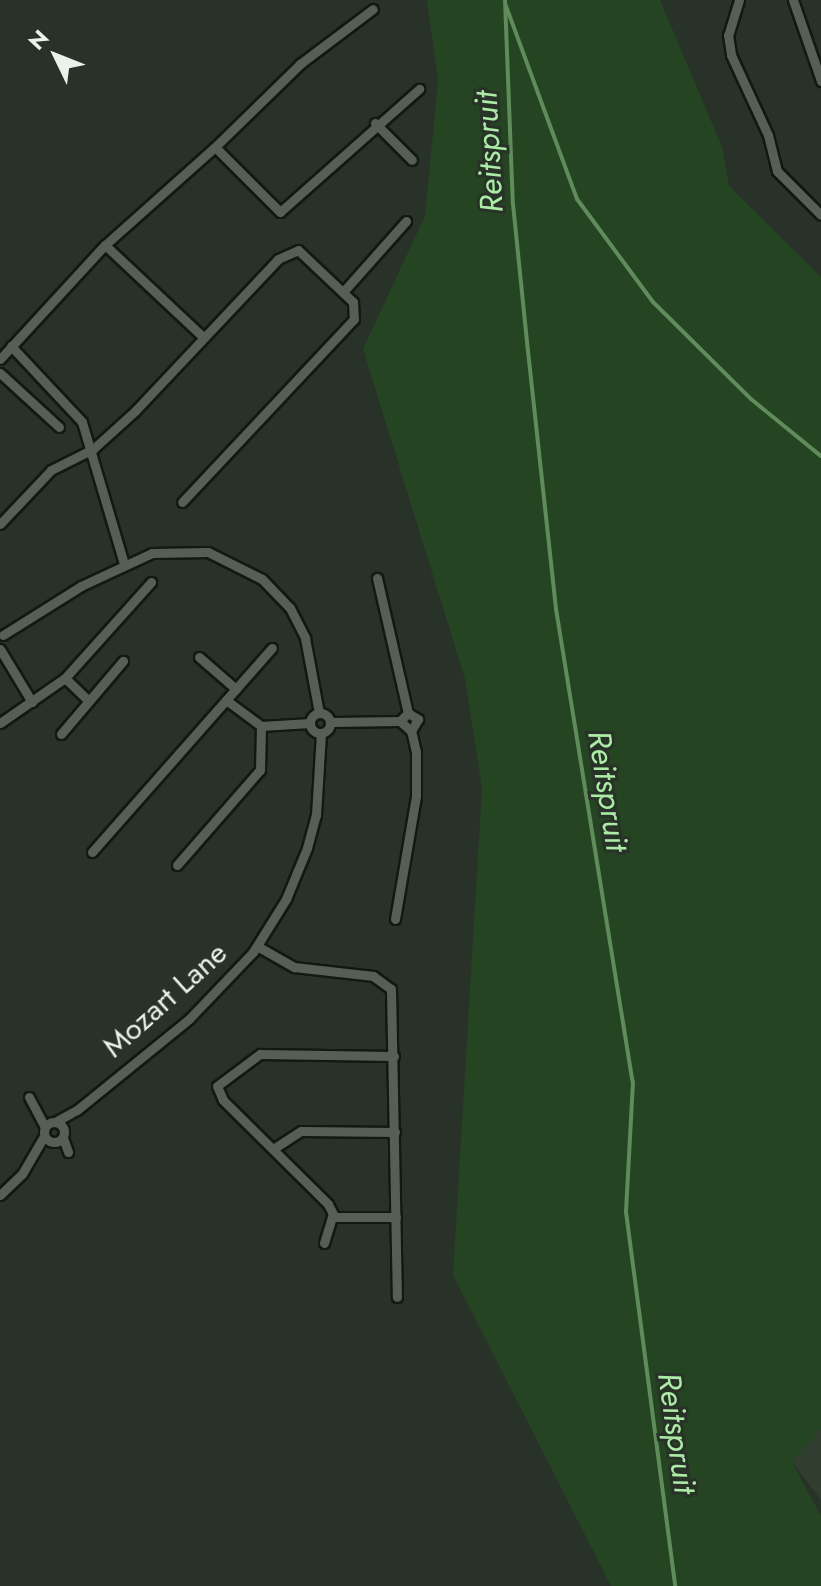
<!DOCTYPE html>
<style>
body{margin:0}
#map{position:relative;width:821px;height:1586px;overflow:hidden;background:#293228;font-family:Jost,sans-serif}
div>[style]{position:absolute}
.built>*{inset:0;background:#303d2f}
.green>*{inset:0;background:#254422}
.stream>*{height:4px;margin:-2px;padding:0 2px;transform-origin:2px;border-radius:2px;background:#608b5b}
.roads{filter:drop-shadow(2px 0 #111910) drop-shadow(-2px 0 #111910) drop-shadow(0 2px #111910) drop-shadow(0 -2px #111910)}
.street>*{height:9px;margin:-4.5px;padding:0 4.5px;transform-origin:4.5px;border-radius:4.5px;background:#565f55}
.street>.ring{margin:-4.5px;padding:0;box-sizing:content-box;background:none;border:9px solid #565f55;border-radius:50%}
span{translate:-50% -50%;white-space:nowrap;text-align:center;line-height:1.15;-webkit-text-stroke:6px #293228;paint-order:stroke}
.street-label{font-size:30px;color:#ebf1eb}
.water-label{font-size:32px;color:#aceca6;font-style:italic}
.north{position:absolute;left:16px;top:16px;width:80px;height:80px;-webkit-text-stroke:6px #293228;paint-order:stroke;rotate:313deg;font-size:22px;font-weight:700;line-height:32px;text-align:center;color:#ebf1eb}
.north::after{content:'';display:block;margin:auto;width:28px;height:36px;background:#ebf1eb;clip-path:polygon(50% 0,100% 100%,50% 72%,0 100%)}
</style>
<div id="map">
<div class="built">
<i style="clip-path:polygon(821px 1429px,821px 1500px,792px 1462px)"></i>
</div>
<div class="green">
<i style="clip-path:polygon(427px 0,660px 0,722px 147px,729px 186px,821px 277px,821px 1429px,792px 1462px,821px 1516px,821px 1586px,611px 1586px,453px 1275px,482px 788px,465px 679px,363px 349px,425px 216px,438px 81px)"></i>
</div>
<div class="stream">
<i style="left:505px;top:0;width:204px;rotate:87.8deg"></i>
<i style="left:513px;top:204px;width:148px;rotate:84.2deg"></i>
<i style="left:528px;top:351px;width:260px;rotate:83.8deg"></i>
<i style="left:556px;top:609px;width:479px;rotate:80.8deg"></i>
<i style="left:633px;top:1082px;width:130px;rotate:93.1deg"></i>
<i style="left:626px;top:1212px;width:377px;rotate:82.5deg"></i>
<i style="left:506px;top:6px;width:206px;rotate:69.8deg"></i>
<i style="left:577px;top:199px;width:128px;rotate:53.6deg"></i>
<i style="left:653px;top:302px;width:138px;rotate:44.7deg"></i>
<i style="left:751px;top:399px;width:90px;rotate:39.2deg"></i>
</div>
<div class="roads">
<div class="street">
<i style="left:739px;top:0;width:37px;rotate:107deg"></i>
<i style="left:728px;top:35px;width:20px;rotate:81deg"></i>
<i style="left:731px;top:55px;width:88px;rotate:65.2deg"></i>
<i style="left:768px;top:135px;width:37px;rotate:76deg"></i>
<i style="left:777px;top:171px;width:62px;rotate:45deg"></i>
<i style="left:793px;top:0;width:86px;rotate:70.9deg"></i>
<i style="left:375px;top:123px;width:52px;rotate:45deg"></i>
<i style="left:215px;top:147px;width:119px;rotate:-44.3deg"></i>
<i style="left:300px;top:64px;width:91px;rotate:-37deg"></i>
<i style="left:105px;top:245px;width:147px;rotate:-41.7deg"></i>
<i style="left:215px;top:147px;width:92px;rotate:45deg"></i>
<i style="left:280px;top:212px;width:186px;rotate:-41.5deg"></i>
<i style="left:343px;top:292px;width:95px;rotate:-48.4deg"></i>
<i style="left:11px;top:346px;width:104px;rotate:46.9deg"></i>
<i style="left:82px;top:422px;width:148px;rotate:73.5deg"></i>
<i style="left:0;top:359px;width:155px;rotate:-47.4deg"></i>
<i style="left:105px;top:245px;width:133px;rotate:43.2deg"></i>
<i style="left:0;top:373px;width:80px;rotate:42.5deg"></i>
<i style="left:0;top:524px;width:74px;rotate:-46.6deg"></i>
<i style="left:51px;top:470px;width:47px;rotate:-26.6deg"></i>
<i style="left:93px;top:449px;width:57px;rotate:-42.1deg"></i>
<i style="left:135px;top:411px;width:209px;rotate:-46.7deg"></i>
<i style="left:278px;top:259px;width:22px;rotate:-24deg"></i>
<i style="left:298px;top:250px;width:76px;rotate:43.4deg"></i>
<i style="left:353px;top:302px;width:17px;rotate:87deg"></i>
<i style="left:354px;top:319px;width:251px;rotate:133.2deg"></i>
<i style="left:377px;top:578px;width:139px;rotate:77.1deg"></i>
<i style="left:3px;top:635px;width:92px;rotate:-32.1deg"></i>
<i style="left:81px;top:586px;width:78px;rotate:-24.9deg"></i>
<i style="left:152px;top:553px;width:56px;rotate:-1deg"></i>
<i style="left:208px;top:552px;width:60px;rotate:26.6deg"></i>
<i style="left:262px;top:579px;width:40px;rotate:46deg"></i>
<i style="left:290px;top:608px;width:34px;rotate:63deg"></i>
<i style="left:305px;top:638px;width:76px;rotate:79.4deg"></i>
<i style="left:0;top:649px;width:62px;rotate:58.9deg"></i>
<i style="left:199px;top:657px;width:49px;rotate:40.9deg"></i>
<i style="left:65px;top:678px;width:32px;rotate:44deg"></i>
<i style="left:226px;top:700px;width:44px;rotate:36.6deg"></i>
<i style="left:261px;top:726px;width:49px;rotate:-3.5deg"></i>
<i class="ring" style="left:310px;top:713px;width:11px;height:11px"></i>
<i style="left:331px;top:722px;width:69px;rotate:-0.8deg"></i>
<i style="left:0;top:723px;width:79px;rotate:-34.7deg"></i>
<i style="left:65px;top:678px;width:129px;rotate:-48.1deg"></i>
<i style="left:61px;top:734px;width:96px;rotate:-49.7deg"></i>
<i style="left:92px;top:852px;width:272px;rotate:-48.6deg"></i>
<i style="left:177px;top:865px;width:126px;rotate:-48.9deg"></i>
<i style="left:260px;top:770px;width:44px;rotate:-88.7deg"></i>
<i style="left:395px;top:919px;width:125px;rotate:-80.3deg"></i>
<i style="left:416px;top:796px;width:44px;rotate:-90deg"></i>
<i style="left:416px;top:752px;width:22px;rotate:-103deg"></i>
<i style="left:411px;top:731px;width:15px;rotate:-138deg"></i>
<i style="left:400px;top:721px;width:11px;rotate:-45deg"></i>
<i style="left:408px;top:713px;width:12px;rotate:31deg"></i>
<i style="left:418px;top:719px;width:14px;rotate:120deg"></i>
<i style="left:257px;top:946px;width:43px;rotate:29.6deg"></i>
<i style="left:294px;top:967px;width:80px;rotate:6.5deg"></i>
<i style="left:373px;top:976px;width:22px;rotate:36deg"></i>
<i style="left:391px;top:989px;width:308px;rotate:88.9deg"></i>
<i style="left:29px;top:1097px;width:34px;rotate:62deg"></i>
<i class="ring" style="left:44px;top:1122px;width:11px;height:11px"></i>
<i style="left:55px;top:1122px;width:25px;rotate:-29deg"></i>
<i style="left:77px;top:1110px;width:144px;rotate:-39.1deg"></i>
<i style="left:189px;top:1019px;width:93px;rotate:-46.3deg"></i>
<i style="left:253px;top:952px;width:62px;rotate:-58.1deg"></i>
<i style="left:286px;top:899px;width:55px;rotate:-67.6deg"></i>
<i style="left:307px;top:848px;width:34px;rotate:-75deg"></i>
<i style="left:316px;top:815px;width:82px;rotate:-86.5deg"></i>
<i style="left:63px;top:1138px;width:15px;rotate:70deg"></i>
<i style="left:273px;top:1149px;width:33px;rotate:-33deg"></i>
<i style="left:301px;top:1131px;width:94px;rotate:0.6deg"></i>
<i style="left:0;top:1195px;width:30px;rotate:-44deg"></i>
<i style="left:22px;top:1174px;width:44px;rotate:-59.9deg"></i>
<i style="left:332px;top:1217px;width:64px"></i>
<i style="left:324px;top:1243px;width:30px;rotate:-73deg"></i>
<i style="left:333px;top:1214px;width:11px;rotate:-117deg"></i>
<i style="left:328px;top:1204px;width:148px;rotate:-135.3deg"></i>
<i style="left:223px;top:1100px;width:15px;rotate:-113deg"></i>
<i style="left:217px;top:1086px;width:54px;rotate:-36.7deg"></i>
<i style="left:260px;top:1054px;width:134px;rotate:0.9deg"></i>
</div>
</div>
<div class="street-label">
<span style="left:165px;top:1000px;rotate:-42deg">Mozart Lane</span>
</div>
<div class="water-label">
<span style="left:489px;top:152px;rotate:-93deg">Reitspruit</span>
<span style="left:608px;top:791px;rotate:81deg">Reitspruit</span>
<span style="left:677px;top:1433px;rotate:82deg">Reitspruit</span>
</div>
<div class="north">N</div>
</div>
